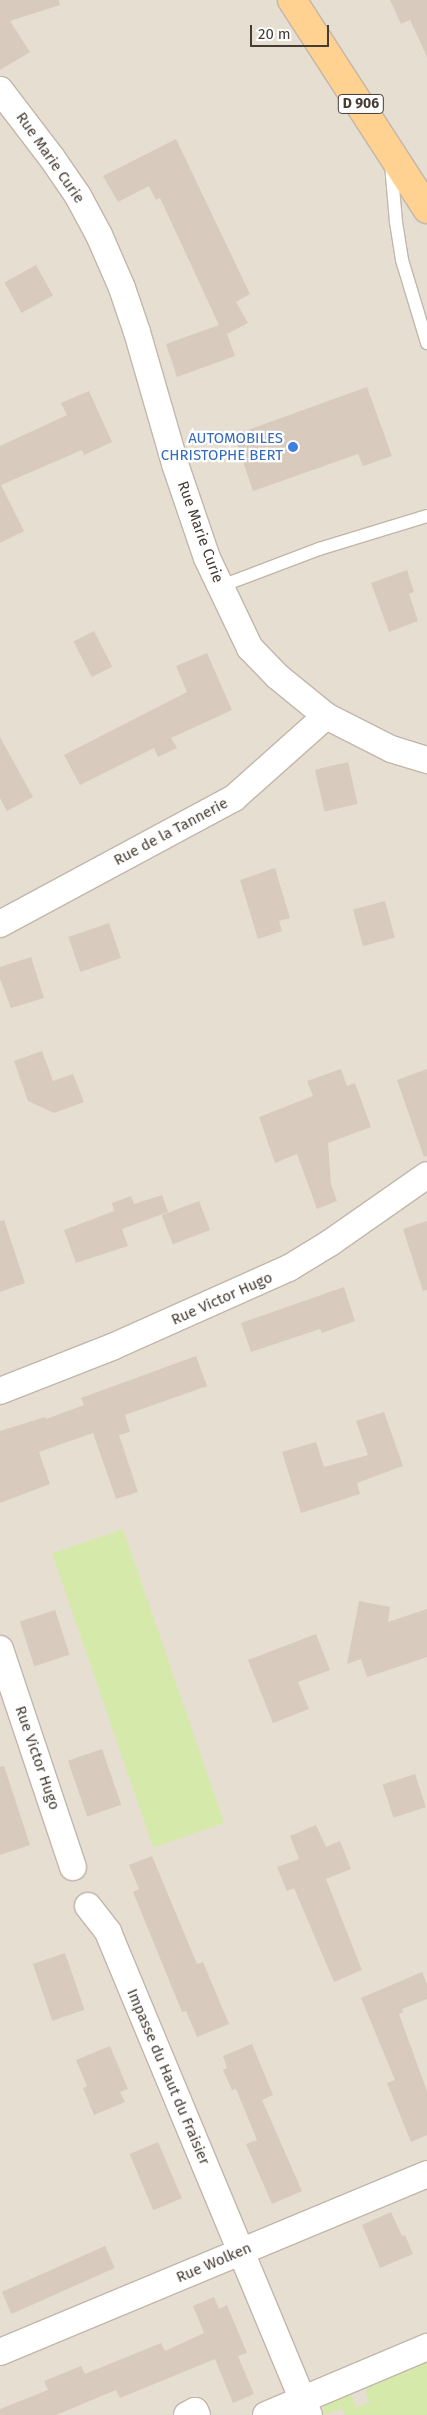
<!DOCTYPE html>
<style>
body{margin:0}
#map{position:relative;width:427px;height:2415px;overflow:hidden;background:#f3ede4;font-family:"Fira Sans",sans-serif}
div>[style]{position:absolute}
.residential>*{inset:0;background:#e7ded2;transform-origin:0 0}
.green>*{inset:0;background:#d5eaaa;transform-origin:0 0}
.building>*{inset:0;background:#d8cabc;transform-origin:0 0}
.roads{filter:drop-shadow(1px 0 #c2b6a9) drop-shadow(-1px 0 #c2b6a9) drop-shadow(0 1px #c2b6a9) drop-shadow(0 -1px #c2b6a9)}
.lane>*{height:12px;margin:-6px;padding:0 6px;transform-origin:6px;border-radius:6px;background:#fff}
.street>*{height:26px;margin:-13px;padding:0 13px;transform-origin:13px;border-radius:13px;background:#fff}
.primary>*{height:28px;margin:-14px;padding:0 14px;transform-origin:14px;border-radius:14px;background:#ffd291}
.dots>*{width:14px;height:14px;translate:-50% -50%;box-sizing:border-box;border:2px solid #fff;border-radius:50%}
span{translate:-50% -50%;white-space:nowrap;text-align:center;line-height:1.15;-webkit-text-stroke:4.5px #fff;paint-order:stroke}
.shield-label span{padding:1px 4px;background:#fff;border:1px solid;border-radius:4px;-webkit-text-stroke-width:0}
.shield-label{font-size:14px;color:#453c34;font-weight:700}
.street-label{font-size:15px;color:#453c34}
.shop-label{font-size:15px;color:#366cbe}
.right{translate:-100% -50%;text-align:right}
.scale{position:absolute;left:250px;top:25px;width:79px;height:22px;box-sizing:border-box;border:2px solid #453c34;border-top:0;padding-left:6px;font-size:15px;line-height:18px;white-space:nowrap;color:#453c34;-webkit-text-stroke:4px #fff;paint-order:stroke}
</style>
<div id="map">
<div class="residential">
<i style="left:0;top:0;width:427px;height:2415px"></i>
</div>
<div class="green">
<i style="left:123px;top:1529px;width:311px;height:75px;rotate:71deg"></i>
<i style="clip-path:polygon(427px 2361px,427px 2415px,345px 2415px,342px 2408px,324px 2415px,323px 2407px,332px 2400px,351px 2394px,356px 2407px,369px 2402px,365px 2389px)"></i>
</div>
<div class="building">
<i style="clip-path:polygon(0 0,59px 0,60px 5px,10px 21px,30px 52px,0 70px)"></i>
<i style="clip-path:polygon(390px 0,427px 0,427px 57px,410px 20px,401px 24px)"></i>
<i style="clip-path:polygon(176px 139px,250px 294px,236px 302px,248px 323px,227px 334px,235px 356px,177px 377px,166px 344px,219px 325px,160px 198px,156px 200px,149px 186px,118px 202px,103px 176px)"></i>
<i style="left:36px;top:265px;width:35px;height:36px;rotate:61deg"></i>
<i style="clip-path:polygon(367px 387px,392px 456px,363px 466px,358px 454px,253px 491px,234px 435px)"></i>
<i style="clip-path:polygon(89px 391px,112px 442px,84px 455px,82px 450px,1px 485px,24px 531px,0 543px,0 446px,67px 415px,61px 403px)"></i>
<i style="clip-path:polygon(407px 570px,414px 592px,409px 594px,418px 621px,389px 632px,371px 583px)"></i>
<i style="left:94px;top:631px;width:40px;height:23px;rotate:63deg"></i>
<i style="clip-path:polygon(207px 653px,232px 710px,171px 738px,177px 748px,158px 757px,154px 748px,80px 785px,64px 755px,187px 692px,176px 666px)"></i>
<i style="clip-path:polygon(0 737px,33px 797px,7px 811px,0 798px)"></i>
<i style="left:348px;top:762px;width:43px;height:34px;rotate:77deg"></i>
<i style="clip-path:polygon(275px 868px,290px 918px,279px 921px,282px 931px,258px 939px,240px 880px)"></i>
<i style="left:385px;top:901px;width:38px;height:33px;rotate:75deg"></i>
<i style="left:109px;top:923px;width:37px;height:43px;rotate:71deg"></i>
<i style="clip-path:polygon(31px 957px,44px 998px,11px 1008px,0 979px,0 967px)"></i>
<i style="clip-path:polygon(42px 1051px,53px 1081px,73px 1074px,84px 1102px,54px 1113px,28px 1101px,14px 1061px)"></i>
<i style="clip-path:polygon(341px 1069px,347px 1086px,355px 1083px,371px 1127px,328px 1143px,331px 1184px,337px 1201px,317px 1209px,297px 1154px,275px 1163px,259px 1117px,313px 1096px,307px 1081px)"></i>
<i style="clip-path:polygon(427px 1069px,427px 1156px,424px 1157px,397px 1080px)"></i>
<i style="clip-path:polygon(162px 1195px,168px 1212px,122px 1229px,128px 1246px,76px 1263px,64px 1230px,114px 1211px,112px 1203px,131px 1196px,134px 1204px)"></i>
<i style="left:199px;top:1201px;width:31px;height:40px;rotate:69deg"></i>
<i style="clip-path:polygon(4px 1220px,25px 1283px,0 1292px,0 1221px)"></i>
<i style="clip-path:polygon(427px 1221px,427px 1290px,423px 1291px,403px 1229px)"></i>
<i style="clip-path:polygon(344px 1287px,355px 1321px,322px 1333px,320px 1329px,251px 1352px,241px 1323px)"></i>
<i style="clip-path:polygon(196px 1356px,207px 1386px,125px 1415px,130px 1432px,119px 1435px,138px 1492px,116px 1499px,93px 1433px,39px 1452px,50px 1484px,0 1503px,0 1431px,45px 1417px,46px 1419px,84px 1405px,81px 1398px)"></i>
<i style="clip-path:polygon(384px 1412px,403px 1466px,357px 1483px,360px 1494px,301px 1513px,282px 1452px,316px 1442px,324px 1467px,368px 1455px,356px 1421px)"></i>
<i style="clip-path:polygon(359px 1601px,390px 1607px,388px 1622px,427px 1609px,427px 1657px,367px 1677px,361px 1659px,347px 1664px)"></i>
<i style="left:55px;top:1610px;width:47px;height:37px;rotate:72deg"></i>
<i style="clip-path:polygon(316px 1634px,330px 1670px,298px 1682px,309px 1709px,273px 1723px,248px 1660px)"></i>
<i style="left:102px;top:1749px;width:59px;height:36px;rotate:71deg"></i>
<i style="clip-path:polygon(4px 1766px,30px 1845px,0 1855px,0 1767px)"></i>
<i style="left:415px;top:1774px;width:35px;height:34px;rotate:72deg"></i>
<i style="clip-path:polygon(316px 1825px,326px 1847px,340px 1841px,351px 1869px,326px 1879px,362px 1970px,334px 1982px,294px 1888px,287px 1891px,277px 1867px,299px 1859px,290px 1836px)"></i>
<i style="clip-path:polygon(152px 1856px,197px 1964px,203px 1962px,229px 2024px,197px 2037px,186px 2011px,182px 2012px,133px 1892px,139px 1889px,129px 1865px)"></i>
<i style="left:65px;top:1953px;width:60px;height:34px;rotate:71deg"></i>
<i style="clip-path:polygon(422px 1972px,427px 1984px,427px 1999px,402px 2009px,403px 2012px,399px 2014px,427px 2091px,427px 2135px,411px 2142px,387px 2083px,395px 2080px,361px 1998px)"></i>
<i style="clip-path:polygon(252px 2044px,273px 2095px,262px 2100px,302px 2191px,272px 2204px,246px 2144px,257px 2140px,236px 2089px,232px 2090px,223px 2070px,227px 2068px,223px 2056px)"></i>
<i style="clip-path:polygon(110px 2046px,128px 2089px,120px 2092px,125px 2102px,94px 2115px,83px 2088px,87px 2086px,76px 2060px)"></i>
<i style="left:158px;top:2142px;width:61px;height:31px;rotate:67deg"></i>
<i style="clip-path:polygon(391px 2212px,402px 2236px,405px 2235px,413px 2254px,380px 2268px,362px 2225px)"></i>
<i style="left:105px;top:2246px;width:24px;height:113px;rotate:66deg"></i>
<i style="clip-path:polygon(214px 2297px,219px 2309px,227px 2305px,247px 2353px,238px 2356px,254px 2394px,233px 2403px,215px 2359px,120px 2398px,116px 2390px,56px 2415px,0 2415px,0 2409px,48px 2390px,44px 2381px,81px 2366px,85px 2374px,161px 2343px,165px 2351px,204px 2333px,193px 2306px)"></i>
</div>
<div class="roads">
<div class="lane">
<i style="left:391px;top:164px;width:58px;rotate:85.1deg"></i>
<i style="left:396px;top:222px;width:38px;rotate:81deg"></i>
<i style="left:402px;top:260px;width:87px;rotate:73.2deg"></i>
<i style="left:219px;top:583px;width:5px;rotate:22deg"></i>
<i style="left:224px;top:585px;width:102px;rotate:-20.8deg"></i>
<i style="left:319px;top:549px;width:113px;rotate:-17deg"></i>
</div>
<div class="street">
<i style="left:0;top:90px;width:86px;rotate:52.6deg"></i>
<i style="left:52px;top:158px;width:46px;rotate:55.6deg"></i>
<i style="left:78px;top:196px;width:44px;rotate:61.7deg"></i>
<i style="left:99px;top:235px;width:58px;rotate:66.5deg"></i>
<i style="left:122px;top:288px;width:46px;rotate:71.2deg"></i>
<i style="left:137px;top:332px;width:137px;rotate:73.9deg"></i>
<i style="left:175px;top:464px;width:99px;rotate:71.2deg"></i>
<i style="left:207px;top:558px;width:100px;rotate:64.5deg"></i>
<i style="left:250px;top:648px;width:39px;rotate:46deg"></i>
<i style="left:277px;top:676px;width:63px;rotate:39.2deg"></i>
<i style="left:326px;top:716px;width:73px;rotate:26.9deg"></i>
<i style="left:391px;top:749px;width:38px;rotate:17deg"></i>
<i style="left:0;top:924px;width:266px;rotate:-28.3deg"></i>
<i style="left:234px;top:798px;width:123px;rotate:-41.7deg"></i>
<i style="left:0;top:1391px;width:120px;rotate:-21.4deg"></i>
<i style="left:112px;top:1347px;width:194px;rotate:-24.1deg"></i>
<i style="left:289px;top:1268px;width:48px;rotate:-31.4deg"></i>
<i style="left:330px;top:1243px;width:118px;rotate:-35deg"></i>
<i style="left:0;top:1649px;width:230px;rotate:71.5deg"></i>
<i style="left:88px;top:1906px;width:33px;rotate:52deg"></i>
<i style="left:108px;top:1932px;width:523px;rotate:67.41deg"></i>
<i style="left:0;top:2352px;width:463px;rotate:-22.6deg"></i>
<i style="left:187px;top:2415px;width:9px;rotate:-27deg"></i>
<i style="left:195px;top:2411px;width:4px;rotate:63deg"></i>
<i style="left:266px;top:2415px;width:175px;rotate:-22.9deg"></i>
</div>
<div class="primary">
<i style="left:292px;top:0;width:249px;rotate:57.1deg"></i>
</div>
</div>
<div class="dots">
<i style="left:293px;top:447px;background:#3f7fe0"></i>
</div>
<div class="shield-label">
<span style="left:361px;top:104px">D 906</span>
</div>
<div class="street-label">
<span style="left:50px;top:158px;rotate:55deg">Rue Marie Curie</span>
<span style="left:200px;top:532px;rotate:70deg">Rue Marie Curie</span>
<span style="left:171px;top:832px;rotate:-28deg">Rue de la Tannerie</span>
<span style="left:222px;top:1299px;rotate:-24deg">Rue Victor Hugo</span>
<span style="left:37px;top:1758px;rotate:71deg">Rue Victor Hugo</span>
<span style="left:168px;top:2077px;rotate:67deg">Impasse du Haut du Fraisier</span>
<span style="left:214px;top:2263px;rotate:-23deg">Rue Wolken</span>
</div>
<div class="shop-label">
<span class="right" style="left:283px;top:447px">AUTOMOBILES<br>CHRISTOPHE BERT</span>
</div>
<div class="scale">20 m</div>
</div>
